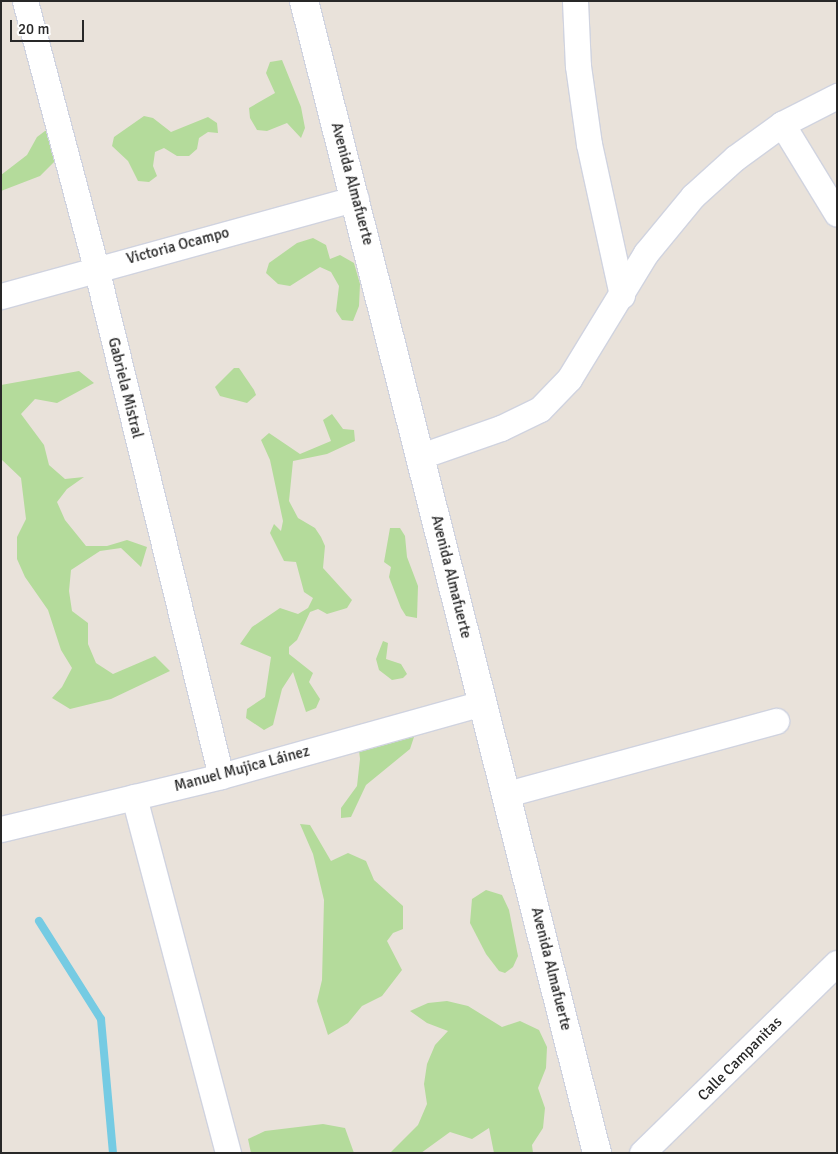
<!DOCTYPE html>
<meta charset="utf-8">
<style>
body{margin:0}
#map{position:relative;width:838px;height:1154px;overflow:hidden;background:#e9e2da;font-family:Signika,sans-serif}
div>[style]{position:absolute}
.green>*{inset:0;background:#b4db9b}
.stream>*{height:8px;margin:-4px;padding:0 4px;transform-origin:4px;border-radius:4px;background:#75cbe3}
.roads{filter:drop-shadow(1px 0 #d0d3df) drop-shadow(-1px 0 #d0d3df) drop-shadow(0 1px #d0d3df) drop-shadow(0 -1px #d0d3df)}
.street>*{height:25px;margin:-12.5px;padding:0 12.5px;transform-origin:12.5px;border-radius:12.5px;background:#fff}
.secondary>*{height:28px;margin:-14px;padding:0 14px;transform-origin:14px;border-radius:14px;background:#fff}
span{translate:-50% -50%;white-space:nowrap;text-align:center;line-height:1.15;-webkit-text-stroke:4px #fff;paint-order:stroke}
.street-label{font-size:15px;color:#282828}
.frame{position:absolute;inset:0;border:2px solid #282828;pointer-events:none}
.scale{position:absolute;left:10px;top:20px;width:74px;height:22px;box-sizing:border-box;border:2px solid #282828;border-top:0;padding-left:6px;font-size:15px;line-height:18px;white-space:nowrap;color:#282828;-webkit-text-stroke:4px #fff;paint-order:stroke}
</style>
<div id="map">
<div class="green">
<i style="clip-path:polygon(282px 60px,301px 107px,305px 128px,301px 138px,287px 123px,267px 131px,257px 130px,250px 118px,249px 108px,275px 93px,266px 73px,270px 62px)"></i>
<i style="clip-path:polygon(144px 116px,153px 118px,171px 132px,208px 117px,217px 123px,218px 133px,208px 132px,199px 138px,197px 149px,189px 156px,177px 156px,164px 148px,155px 152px,153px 166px,157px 176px,149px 182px,138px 181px,128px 161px,112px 146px,114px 137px)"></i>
<i style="clip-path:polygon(45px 131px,55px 131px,55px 161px,40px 176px,1px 191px,1px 175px,27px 155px,37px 137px)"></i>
<i style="clip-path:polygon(313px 238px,326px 245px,330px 259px,340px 255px,354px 263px,360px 284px,359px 306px,353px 321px,342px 320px,336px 311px,339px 286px,331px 272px,320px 267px,290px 286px,278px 284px,266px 273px,269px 263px,297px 243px)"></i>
<i style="clip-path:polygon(234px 368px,239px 368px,254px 390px,256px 395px,247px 403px,220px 396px,215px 387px)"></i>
<i style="clip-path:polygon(79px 371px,94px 383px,57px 403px,35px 399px,21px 414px,44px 445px,49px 465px,65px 479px,84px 477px,67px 489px,57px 502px,65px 520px,86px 546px,107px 546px,127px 540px,147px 547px,141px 567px,121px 548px,100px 551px,71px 570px,69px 591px,72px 611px,88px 623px,88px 644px,96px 663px,113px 674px,155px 656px,170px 671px,111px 699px,70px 709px,52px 698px,62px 687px,72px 668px,61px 650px,48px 610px,25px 577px,17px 559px,17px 537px,26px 519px,21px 478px,1px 459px,1px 385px)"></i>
<i style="clip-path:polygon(332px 414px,343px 429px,354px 430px,355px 441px,327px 454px,293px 461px,289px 501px,298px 518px,315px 528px,321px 537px,325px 546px,323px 568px,352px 600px,347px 608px,327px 614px,318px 609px,310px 612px,297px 640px,289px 647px,289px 654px,313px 673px,309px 682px,320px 699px,316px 708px,306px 712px,293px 672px,282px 689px,273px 725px,264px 730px,246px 718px,247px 709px,265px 697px,271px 657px,240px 644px,252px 627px,280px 608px,298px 614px,308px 608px,313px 598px,304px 592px,296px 562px,284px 561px,270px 533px,274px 524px,281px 531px,283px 521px,270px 460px,261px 440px,269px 433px,300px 454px,331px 441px,323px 420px)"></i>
<i style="clip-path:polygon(390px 528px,400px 528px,405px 536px,407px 557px,418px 586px,417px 618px,406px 616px,401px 608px,389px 577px,391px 567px,384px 562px)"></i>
<i style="clip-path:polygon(383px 641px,388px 643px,386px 659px,401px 664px,407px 674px,403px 678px,392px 680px,379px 670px,376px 659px)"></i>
<i style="clip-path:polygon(411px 733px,414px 737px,410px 749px,366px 785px,351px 817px,341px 818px,341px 808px,357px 786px,360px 759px,358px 742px)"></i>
<i style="clip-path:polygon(300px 824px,310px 825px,331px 861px,348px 853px,366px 861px,374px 880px,403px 906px,403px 929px,393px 933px,387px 941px,402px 970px,382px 996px,362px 1006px,348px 1023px,328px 1035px,317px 1001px,322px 980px,324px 900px,313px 854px)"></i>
<i style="clip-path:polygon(486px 890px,502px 895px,509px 910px,518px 956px,513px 967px,505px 973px,499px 971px,486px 954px,470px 923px,472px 899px)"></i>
<i style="clip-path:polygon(447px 1001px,468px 1006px,502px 1027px,520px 1021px,539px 1030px,547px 1047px,546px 1068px,538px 1088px,545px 1108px,543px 1128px,532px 1145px,533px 1153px,494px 1153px,489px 1128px,472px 1139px,450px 1132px,421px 1153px,390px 1153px,418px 1125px,427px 1104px,424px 1084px,427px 1064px,435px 1045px,448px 1031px,427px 1023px,410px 1011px,428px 1003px)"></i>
<i style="clip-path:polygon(323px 1124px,345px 1128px,354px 1153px,251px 1153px,248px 1139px,265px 1131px)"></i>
</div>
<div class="stream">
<i style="left:39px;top:921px;width:116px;rotate:57.7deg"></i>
<i style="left:101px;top:1019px;width:135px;rotate:84.9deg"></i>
</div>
<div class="roads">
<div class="street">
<i style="left:25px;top:1px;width:276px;rotate:75.1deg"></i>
<i style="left:96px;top:268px;width:523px;rotate:76.18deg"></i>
<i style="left:575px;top:1px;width:65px;rotate:87.4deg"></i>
<i style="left:578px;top:66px;width:79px;rotate:82deg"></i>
<i style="left:589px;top:144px;width:155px;rotate:77.7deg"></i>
<i style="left:782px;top:124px;width:105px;rotate:58.6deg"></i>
<i style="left:1px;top:296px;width:368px;rotate:-15.4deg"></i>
<i style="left:421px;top:456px;width:85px;rotate:-19.3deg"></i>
<i style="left:501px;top:428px;width:43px;rotate:-26deg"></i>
<i style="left:540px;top:409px;width:42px;rotate:-46deg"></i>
<i style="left:569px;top:379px;width:148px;rotate:-58.6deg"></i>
<i style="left:646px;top:253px;width:74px;rotate:-50.5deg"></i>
<i style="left:693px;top:196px;width:57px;rotate:-42.1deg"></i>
<i style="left:735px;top:158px;width:58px;rotate:-35.9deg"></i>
<i style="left:782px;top:124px;width:62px;rotate:-27deg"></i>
<i style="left:507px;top:794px;width:279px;rotate:-15.2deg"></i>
<i style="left:134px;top:797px;width:368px;rotate:75.2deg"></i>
<i style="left:1px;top:829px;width:226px;rotate:-13.5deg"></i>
<i style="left:221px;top:776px;width:271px;rotate:-15.6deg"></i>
<i style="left:642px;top:1153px;width:272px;rotate:-44.3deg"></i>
</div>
<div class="secondary">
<i style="left:304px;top:1px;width:1189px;rotate:75.73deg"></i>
</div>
</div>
<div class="street-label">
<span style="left:352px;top:184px;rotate:75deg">Avenida Almafuerte</span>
<span style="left:178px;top:246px;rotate:-15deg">Victoria Ocampo</span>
<span style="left:125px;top:388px;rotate:76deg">Gabriela Mistral</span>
<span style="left:451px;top:577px;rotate:76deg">Avenida Almafuerte</span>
<span style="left:242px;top:769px;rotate:-15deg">Manuel Mujica Láinez</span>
<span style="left:551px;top:969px;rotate:76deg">Avenida Almafuerte</span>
<span style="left:740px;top:1059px;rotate:-45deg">Calle Campanitas</span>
</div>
<div class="frame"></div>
<div class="scale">20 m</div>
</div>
